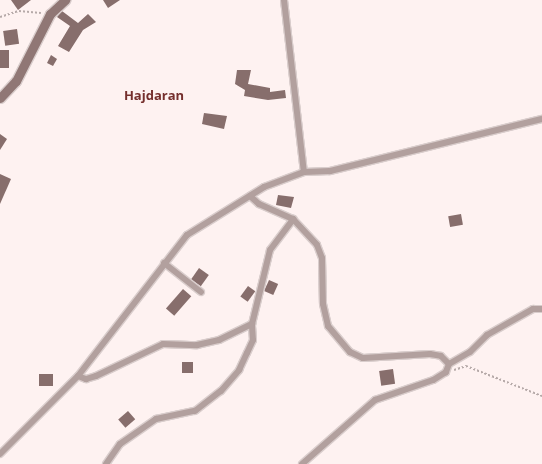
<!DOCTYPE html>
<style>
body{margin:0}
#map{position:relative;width:542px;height:464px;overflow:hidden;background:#fef2f1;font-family:"Open Sans",sans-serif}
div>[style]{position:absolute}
.building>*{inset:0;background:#876e6c;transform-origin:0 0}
.path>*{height:1.5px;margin-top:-0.75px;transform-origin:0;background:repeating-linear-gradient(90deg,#b6aaa9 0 2px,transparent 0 4px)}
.roads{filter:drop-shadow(1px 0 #d9cdcc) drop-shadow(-1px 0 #d9cdcc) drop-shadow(0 1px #d9cdcc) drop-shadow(0 -1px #d9cdcc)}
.street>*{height:6px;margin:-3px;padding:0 3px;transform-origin:3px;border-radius:3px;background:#b2a09e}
.secondary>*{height:9px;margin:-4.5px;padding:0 4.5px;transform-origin:4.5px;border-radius:4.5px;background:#907775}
span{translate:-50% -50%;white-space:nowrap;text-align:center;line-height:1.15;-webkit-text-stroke:4px #fef2f1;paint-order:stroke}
.quarter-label{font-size:13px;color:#752f2d;font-weight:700}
</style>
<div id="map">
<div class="building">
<i style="clip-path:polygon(11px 0,31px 0,18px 10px)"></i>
<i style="clip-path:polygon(103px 0,120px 0,108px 8px)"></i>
<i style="clip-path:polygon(62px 11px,78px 23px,88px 14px,96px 22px,83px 30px,69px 52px,58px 46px,70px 26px,57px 17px)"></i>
<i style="left:17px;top:29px;width:15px;height:14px;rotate:82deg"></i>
<i style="left:0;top:50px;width:9px;height:18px"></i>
<i style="clip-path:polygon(51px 55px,57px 59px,53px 66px,47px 63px)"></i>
<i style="clip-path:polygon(237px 70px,251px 70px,248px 84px,270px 88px,270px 92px,285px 90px,286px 98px,268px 100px,244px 96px,245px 90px,235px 84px)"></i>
<i style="clip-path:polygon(204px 113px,227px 116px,224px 129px,202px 124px)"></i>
<i style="clip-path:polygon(0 134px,7px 139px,0 150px)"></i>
<i style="clip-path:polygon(0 174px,11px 179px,0 204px)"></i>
<i style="clip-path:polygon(278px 195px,294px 197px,291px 208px,276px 205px)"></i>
<i style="left:461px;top:214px;width:11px;height:13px;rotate:80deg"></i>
<i style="left:199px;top:268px;width:12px;height:14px;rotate:35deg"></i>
<i style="left:269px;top:280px;width:10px;height:12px;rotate:24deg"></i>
<i style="left:248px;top:286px;width:9px;height:13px;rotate:36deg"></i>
<i style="left:183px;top:289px;width:11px;height:26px;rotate:41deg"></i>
<i style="left:182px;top:362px;width:11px;height:11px"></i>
<i style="left:393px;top:369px;width:15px;height:14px;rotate:82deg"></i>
<i style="left:39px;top:374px;width:14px;height:12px"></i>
<i style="left:128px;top:411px;width:11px;height:13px;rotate:49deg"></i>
</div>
<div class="path">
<i style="left:0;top:17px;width:20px;rotate:-18deg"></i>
<i style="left:19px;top:11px;width:22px;rotate:5deg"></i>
<i style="left:454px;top:370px;width:13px;rotate:-18deg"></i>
<i style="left:466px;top:366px;width:82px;rotate:21.5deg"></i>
</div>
<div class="roads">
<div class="street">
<i style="left:284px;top:0;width:173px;rotate:83.4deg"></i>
<i style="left:250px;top:196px;width:12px;rotate:42deg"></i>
<i style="left:259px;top:204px;width:37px;rotate:24deg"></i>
<i style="left:293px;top:219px;width:35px;rotate:47deg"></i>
<i style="left:317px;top:245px;width:14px;rotate:69deg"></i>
<i style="left:322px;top:258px;width:46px;rotate:88.8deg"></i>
<i style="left:323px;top:304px;width:23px;rotate:77deg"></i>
<i style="left:328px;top:326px;width:34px;rotate:50deg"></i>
<i style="left:350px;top:352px;width:14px;rotate:25deg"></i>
<i style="left:363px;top:358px;width:67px;rotate:-3.4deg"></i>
<i style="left:430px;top:354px;width:11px;rotate:10deg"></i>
<i style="left:441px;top:356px;width:11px;rotate:45deg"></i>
<i style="left:449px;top:364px;width:9px;rotate:111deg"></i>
<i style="left:446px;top:372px;width:15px;rotate:148deg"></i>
<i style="left:433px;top:380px;width:61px;rotate:161deg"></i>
<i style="left:375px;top:400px;width:97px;rotate:138.8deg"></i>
<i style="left:164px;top:263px;width:47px;rotate:38.1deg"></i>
<i style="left:449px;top:364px;width:24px;rotate:-30deg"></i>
<i style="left:470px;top:352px;width:24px;rotate:-45deg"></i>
<i style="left:487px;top:335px;width:53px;rotate:-29.5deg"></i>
<i style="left:533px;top:309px;width:9px"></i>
<i style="left:78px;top:376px;width:178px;rotate:-52.3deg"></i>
<i style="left:187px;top:235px;width:91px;rotate:-31.9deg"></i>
<i style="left:264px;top:187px;width:43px;rotate:-20.6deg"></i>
<i style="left:304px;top:172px;width:26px;rotate:-2deg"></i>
<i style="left:330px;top:171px;width:218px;rotate:-13.8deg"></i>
<i style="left:0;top:454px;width:110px;rotate:-45deg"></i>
<i style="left:78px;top:376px;width:9px;rotate:21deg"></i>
<i style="left:86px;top:379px;width:10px;rotate:-17deg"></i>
<i style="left:96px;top:376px;width:74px;rotate:-25.5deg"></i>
<i style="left:163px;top:344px;width:34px;rotate:2deg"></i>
<i style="left:197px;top:345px;width:23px;rotate:-13deg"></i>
<i style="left:219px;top:340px;width:37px;rotate:-26deg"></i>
<i style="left:252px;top:324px;width:76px;rotate:-76.3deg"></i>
<i style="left:270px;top:250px;width:39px;rotate:-53deg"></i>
<i style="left:106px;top:464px;width:24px;rotate:-55deg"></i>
<i style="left:120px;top:444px;width:44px;rotate:-34.8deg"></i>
<i style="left:156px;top:419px;width:40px;rotate:-12deg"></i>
<i style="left:195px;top:411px;width:33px;rotate:-38deg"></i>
<i style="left:221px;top:391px;width:28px;rotate:-49deg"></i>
<i style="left:239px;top:370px;width:19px;rotate:-65deg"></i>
<i style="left:247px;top:353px;width:14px;rotate:-65deg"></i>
<i style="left:253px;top:340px;width:16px;rotate:-94deg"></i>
</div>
<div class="secondary">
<i style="left:0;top:98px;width:23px;rotate:-47deg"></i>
<i style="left:16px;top:81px;width:75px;rotate:-63.1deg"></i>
<i style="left:50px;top:14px;width:21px;rotate:-43deg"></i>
</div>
</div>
<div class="quarter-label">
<span style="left:154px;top:95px">Hajdaran</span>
</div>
</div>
